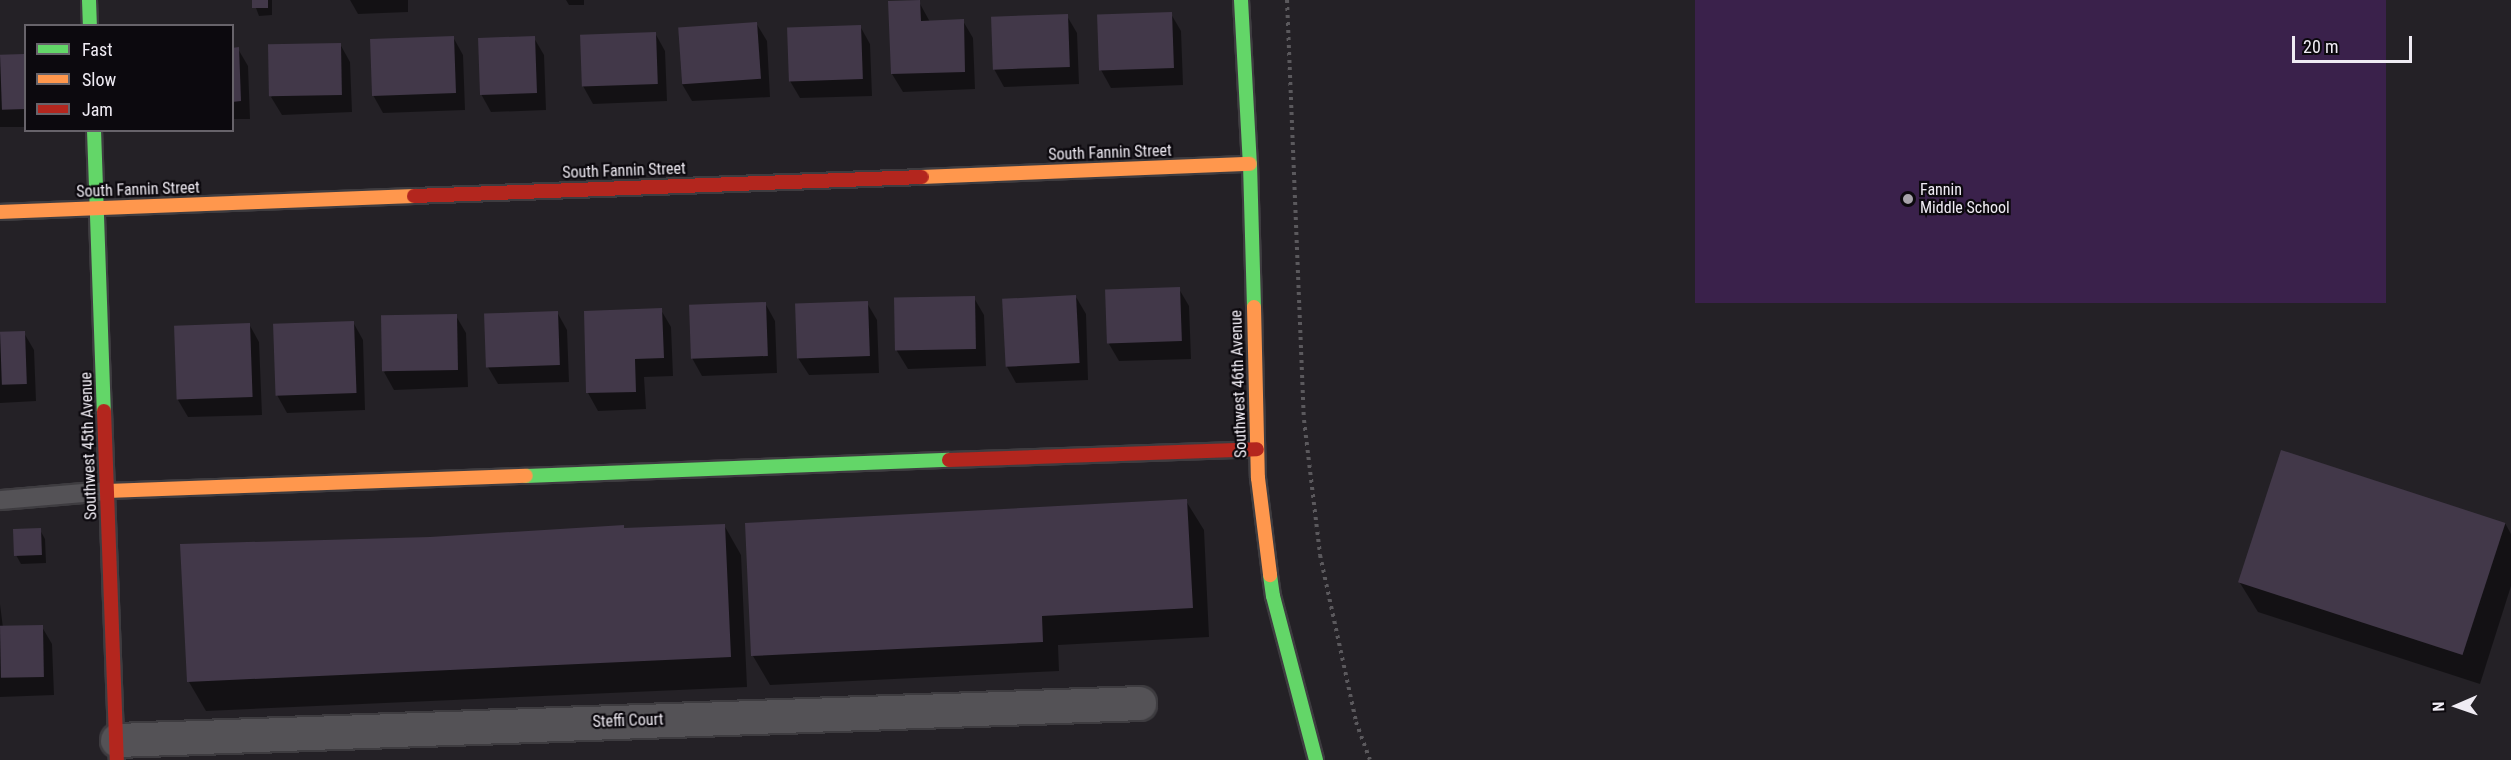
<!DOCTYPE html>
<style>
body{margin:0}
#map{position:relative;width:2511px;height:760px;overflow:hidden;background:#242126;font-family:"Roboto Condensed",sans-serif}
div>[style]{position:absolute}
.green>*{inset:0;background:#3a214b;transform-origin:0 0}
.shadow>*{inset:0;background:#0007}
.building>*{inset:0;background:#423849;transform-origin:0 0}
.path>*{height:4px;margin-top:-2px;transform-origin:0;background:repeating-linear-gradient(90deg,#5b595d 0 3px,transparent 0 7.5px)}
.roads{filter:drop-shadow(2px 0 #3e3c40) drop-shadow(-2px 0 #3e3c40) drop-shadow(0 2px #3e3c40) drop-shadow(0 -2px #3e3c40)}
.lane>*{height:18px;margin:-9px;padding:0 9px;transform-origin:9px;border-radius:9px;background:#545256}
.street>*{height:33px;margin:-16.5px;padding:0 16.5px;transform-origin:16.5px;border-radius:16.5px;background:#545256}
.fast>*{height:14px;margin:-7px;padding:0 7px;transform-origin:7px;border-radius:7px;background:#63d668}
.slow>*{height:14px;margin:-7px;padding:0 7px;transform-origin:7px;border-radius:7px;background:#ff974d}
.jam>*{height:14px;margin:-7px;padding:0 7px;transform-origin:7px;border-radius:7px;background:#b3261e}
.dots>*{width:16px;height:16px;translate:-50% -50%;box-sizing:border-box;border:3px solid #0c090e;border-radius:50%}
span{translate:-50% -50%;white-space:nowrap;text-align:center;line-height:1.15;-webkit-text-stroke:4.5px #0c090e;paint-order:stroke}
.street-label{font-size:16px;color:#efebf3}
.poi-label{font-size:16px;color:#efebf3}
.left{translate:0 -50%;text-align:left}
.legend{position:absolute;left:24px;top:24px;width:210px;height:108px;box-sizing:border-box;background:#0c090e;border:2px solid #67636a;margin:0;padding:8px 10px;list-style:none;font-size:18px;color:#efebf3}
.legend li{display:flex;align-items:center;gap:12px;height:30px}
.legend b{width:30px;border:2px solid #67636a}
.north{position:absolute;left:2427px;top:676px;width:60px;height:60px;-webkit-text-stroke:4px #0c090e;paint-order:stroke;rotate:268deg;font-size:16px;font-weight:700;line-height:24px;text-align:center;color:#efebf3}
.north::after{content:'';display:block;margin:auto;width:21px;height:27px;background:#efebf3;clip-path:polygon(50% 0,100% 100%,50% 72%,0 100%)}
.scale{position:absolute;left:2292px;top:36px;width:120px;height:27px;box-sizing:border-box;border:3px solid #efebf3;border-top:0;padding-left:8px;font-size:18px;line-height:21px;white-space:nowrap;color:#efebf3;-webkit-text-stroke:4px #0c090e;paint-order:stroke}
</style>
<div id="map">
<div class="green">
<i style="left:1695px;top:0;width:691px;height:303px"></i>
</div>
<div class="shadow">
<i style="clip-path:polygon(253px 0,272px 0,272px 15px,259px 16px)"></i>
<i style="clip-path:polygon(350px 0,408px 0,408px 12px,358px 14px)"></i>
<i style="clip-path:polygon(566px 0,584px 0,584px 5px,569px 5px)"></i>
<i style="clip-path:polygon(919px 2px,930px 22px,963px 21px,973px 38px,975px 89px,903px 92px,892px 74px,890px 3px)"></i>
<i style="clip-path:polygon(1171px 14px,1181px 31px,1183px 85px,1111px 88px,1101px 70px,1099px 16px)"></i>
<i style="clip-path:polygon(1067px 16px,1077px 33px,1079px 84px,1004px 87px,994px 69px)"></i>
<i style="clip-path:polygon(756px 23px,767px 41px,770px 97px,692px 101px,682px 84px)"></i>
<i style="clip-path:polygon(860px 26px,870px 44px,872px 96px,800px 98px,790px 81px)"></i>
<i style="clip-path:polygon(655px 33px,665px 51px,667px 101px,593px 104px,583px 86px)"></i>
<i style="clip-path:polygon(453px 37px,463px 55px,465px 110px,383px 113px,373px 95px)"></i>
<i style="clip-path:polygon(534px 38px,544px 55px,546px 110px,491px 112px,481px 94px)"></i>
<i style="clip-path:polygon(340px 44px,350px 62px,352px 112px,282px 115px,271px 97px)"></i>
<i style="clip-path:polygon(232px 49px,238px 49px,248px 66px,250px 119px,232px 119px)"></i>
<i style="clip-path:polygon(23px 55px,26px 59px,26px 127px,0 127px,0 56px)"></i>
<i style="clip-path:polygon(1179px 289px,1189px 306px,1191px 359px,1119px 361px,1109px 344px)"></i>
<i style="clip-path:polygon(1076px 297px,1086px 314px,1088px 380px,1016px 383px,1006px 365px)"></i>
<i style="clip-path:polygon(974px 298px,984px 315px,986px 366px,908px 369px,897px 351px,896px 300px)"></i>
<i style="clip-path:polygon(765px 303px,775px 321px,777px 373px,702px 376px,692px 358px)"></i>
<i style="clip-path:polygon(867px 303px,877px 320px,879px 373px,809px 375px,798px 358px)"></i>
<i style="clip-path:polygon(661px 310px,671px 327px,673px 376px,644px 377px,646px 409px,598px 411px,588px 393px)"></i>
<i style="clip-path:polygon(557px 312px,567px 330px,569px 382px,498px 384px,488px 367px)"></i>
<i style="clip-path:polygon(456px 316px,466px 333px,468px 387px,394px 390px,384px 372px)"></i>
<i style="clip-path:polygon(353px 322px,363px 340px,365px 410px,287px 413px,277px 395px,275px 325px)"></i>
<i style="clip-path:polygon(249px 324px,259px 342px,262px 415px,188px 417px,178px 400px)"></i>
<i style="clip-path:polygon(24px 333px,34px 350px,36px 401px,0 403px,0 334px)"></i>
<i style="clip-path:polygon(1186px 501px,1204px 530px,1209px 637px,1058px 645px,1059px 671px,770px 685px,753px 656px)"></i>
<i style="clip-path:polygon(2505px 523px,2511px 534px,2511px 586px,2480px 684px,2258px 612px,2240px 583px)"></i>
<i style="clip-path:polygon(724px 525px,741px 555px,747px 687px,206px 711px,189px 682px,430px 539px)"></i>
<i style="clip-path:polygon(40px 530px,45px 539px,46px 563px,21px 564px,16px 555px,15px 531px)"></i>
<i style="clip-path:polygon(0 604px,3px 628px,42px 627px,52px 644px,54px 695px,0 697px)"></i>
</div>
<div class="building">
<i style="left:252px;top:0;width:16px;height:8px"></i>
<i style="clip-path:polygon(920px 0,921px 21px,964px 19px,965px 72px,891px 74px,888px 1px)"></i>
<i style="left:1172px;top:12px;width:56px;height:75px;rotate:88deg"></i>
<i style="left:1068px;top:14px;width:53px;height:77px;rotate:88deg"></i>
<i style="left:757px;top:22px;width:57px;height:79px;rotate:86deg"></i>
<i style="left:861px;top:25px;width:54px;height:74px;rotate:88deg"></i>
<i style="left:656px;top:32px;width:52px;height:76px;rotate:88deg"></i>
<i style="left:454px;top:36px;width:57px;height:84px;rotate:88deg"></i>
<i style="left:535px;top:36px;width:57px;height:57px;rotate:88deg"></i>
<i style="left:341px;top:43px;width:52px;height:73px;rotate:89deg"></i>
<i style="clip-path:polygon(239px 47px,241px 101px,232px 102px,232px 48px)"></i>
<i style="left:24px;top:54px;width:55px;height:24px;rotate:88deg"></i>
<i style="left:1180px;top:287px;width:54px;height:75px;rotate:88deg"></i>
<i style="left:1076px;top:295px;width:68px;height:74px;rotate:87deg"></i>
<i style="left:975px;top:296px;width:53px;height:81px;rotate:89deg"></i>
<i style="left:868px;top:301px;width:55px;height:73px;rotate:88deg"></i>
<i style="left:766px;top:302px;width:54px;height:77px;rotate:88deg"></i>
<i style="clip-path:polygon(662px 308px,664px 358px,635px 359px,636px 392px,586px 393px,584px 311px)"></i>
<i style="left:558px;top:311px;width:54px;height:74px;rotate:88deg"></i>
<i style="left:457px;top:314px;width:56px;height:76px;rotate:89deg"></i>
<i style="left:354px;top:321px;width:72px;height:81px;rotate:88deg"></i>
<i style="left:250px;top:323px;width:74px;height:76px;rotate:88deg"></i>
<i style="left:25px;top:331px;width:53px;height:25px;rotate:88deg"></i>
<i style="left:2281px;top:450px;width:236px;height:139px;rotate:18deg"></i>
<i style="clip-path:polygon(1187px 499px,1193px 608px,1042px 616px,1043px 642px,751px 656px,745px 523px)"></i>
<i style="clip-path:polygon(725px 524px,731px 657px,187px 682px,180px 544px,430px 537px,624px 525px,624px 528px)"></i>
<i style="left:41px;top:528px;width:27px;height:28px;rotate:88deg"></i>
<i style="left:43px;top:625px;width:52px;height:43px;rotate:89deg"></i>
</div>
<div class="path">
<i style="left:1287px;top:0;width:420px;rotate:87.7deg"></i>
<i style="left:1304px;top:420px;width:136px;rotate:83.2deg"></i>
<i style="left:1320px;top:555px;width:171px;rotate:77.8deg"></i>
<i style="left:1356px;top:722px;width:40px;rotate:69.8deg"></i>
</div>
<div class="roads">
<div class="lane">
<i style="left:0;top:500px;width:107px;rotate:-4.8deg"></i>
</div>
<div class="street">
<i style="left:117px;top:740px;width:1023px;rotate:-2.07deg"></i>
</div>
<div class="fast">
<i style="left:89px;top:0;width:26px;rotate:88deg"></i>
<i style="left:1241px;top:0;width:164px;rotate:86.9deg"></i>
<i style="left:1250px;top:164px;width:143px;rotate:88.4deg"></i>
<i style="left:94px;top:130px;width:281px;rotate:88deg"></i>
<i style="left:526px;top:476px;width:423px;rotate:-2.2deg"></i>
<i style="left:1270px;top:575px;width:21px;rotate:82deg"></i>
<i style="left:1273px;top:596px;width:170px;rotate:75.3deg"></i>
</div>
<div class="slow">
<i style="left:922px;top:177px;width:328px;rotate:-2.3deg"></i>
<i style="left:0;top:212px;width:414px;rotate:-2.2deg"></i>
<i style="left:1254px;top:307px;width:171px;rotate:88.7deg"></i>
<i style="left:1258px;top:478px;width:98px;rotate:82.9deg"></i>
<i style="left:107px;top:491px;width:419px;rotate:-2.1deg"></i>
</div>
<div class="jam">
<i style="left:414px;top:196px;width:508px;rotate:-2.14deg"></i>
<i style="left:104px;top:411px;width:349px;rotate:87.9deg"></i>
<i style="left:949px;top:460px;width:308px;rotate:-2deg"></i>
</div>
</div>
<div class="dots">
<i style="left:1908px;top:199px;background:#a8a4ab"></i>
</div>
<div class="street-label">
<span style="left:1110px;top:153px;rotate:-2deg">South Fannin Street</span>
<span style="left:624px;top:171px;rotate:-2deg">South Fannin Street</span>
<span style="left:138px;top:190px;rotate:-2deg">South Fannin Street</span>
<span style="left:1239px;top:384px;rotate:-92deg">Southwest 46th Avenue</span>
<span style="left:89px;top:446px;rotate:-92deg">Southwest 45th Avenue</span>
<span style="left:628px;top:721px;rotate:-2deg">Steffi Court</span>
</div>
<div class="poi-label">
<span class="left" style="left:1920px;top:199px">Fannin<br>Middle School</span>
</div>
<ul class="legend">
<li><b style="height:8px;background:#63d668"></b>Fast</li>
<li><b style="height:8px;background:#ff974d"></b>Slow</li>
<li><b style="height:8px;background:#b3261e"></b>Jam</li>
</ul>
<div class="north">N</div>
<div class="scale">20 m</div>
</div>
